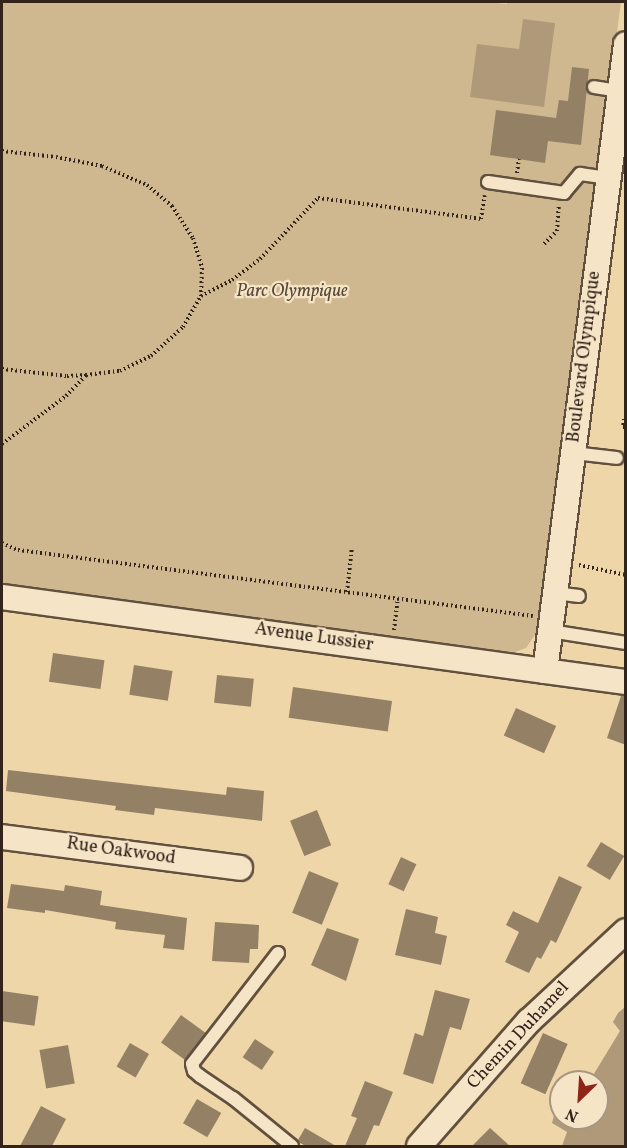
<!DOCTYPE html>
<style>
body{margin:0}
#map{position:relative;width:627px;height:1148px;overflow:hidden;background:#efd6a8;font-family:Vollkorn,serif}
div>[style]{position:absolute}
.green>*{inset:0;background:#cfb890}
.water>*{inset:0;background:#af9978}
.building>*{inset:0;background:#948064;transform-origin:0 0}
.path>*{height:4px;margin-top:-2px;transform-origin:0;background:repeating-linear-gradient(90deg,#32231b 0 1.5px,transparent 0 4.5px)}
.roads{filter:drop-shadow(2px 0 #61503e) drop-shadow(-2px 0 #61503e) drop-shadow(0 2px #61503e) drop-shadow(0 -2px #61503e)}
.service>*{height:12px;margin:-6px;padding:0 6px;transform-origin:6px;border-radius:6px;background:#f5e4c6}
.minor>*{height:24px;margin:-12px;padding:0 12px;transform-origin:12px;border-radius:12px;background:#f5e4c6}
span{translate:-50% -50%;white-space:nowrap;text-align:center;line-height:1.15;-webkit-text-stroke:4.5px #f5e4c6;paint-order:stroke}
.park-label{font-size:18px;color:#594838;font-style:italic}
.street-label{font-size:18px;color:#32231b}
.frame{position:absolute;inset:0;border:3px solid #32231b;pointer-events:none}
.north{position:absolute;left:549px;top:1070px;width:60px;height:60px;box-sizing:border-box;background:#f5e4c6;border:2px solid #a79782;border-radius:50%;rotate:205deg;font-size:16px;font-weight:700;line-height:24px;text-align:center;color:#32231b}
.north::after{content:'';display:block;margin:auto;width:21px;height:27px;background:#8f2418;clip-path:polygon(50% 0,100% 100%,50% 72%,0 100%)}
</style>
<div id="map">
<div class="green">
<i style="clip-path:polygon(2px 2px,485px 2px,507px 4px,507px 2px,621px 2px,539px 629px,526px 648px,515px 652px,504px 651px,2px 586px)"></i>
</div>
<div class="water">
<i style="clip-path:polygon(523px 19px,555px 23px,544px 107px,470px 97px,477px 44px,519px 49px)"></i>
<i style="clip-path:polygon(625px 1007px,625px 1146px,562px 1146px,567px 1132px,552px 1123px,555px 1112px,561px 1106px,561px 1118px,597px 1118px,597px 1082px,589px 1082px,620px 1031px,613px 1022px,618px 1013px)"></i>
</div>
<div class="building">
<i style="clip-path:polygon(572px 67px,589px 69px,581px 145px,548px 141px,545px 163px,490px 155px,496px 110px,556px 118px,559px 100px,568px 101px)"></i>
<i style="left:53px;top:653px;width:52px;height:29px;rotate:8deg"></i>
<i style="left:134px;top:665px;width:39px;height:30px;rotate:9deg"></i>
<i style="left:217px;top:675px;width:37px;height:28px;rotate:6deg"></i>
<i style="left:293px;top:687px;width:100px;height:31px;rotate:8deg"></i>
<i style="clip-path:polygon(621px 696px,626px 696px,626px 745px,607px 738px)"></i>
<i style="left:516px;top:708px;width:44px;height:30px;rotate:24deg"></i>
<i style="clip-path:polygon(8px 770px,226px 795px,227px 787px,264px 791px,262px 821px,155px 808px,154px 815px,115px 810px,116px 806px,6px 791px)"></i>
<i style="left:317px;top:810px;width:38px;height:29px;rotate:68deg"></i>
<i style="left:601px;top:842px;width:27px;height:28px;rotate:31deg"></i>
<i style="left:401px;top:857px;width:17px;height:30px;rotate:25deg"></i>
<i style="left:309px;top:871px;width:32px;height:45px;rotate:22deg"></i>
<i style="clip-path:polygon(559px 876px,582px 887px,556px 943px,551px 940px,541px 959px,537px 957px,529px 973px,505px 962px,519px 932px,506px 925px,513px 911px,538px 923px)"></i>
<i style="clip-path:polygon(11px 884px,64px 891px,65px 885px,102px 891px,100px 905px,187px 918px,184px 950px,163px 948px,165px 935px,115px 929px,116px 922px,45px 910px,45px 913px,7px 908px)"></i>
<i style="clip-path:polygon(406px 909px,438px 917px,435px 933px,447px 936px,441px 965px,395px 955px)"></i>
<i style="clip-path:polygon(215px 922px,259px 925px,258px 949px,250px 949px,249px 963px,212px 961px)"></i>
<i style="clip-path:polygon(327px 928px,359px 939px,346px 981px,311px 965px)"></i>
<i style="clip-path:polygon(435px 990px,470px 999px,461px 1030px,450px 1027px,433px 1084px,403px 1074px,415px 1033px,423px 1036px)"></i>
<i style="left:2px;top:991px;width:37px;height:30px;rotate:8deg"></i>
<i style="left:181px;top:1015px;width:31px;height:34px;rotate:36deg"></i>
<i style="left:543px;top:1033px;width:27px;height:55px;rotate:24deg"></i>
<i style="left:255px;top:1039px;width:23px;height:22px;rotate:34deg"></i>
<i style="left:130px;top:1043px;width:22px;height:27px;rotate:30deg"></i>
<i style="left:68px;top:1045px;width:39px;height:29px;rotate:80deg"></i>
<i style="clip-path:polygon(365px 1081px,393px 1092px,379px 1126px,374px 1125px,365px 1146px,345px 1146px,357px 1118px,351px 1116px)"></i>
<i style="left:197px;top:1099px;width:28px;height:28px;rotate:30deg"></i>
<i style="clip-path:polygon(41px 1106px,66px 1119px,52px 1146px,20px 1146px)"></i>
<i style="clip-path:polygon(305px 1128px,336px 1146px,306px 1146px,300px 1143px,298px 1140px)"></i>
<i style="clip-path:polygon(490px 1128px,510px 1146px,472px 1146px)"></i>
</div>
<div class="path">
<i style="left:2px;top:151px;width:54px;rotate:6.3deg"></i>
<i style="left:56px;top:157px;width:47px;rotate:11.1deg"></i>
<i style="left:102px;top:166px;width:49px;rotate:22.9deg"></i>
<i style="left:147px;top:185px;width:33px;rotate:40deg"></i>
<i style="left:172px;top:206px;width:38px;rotate:57deg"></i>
<i style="left:193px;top:238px;width:31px;rotate:73deg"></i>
<i style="left:202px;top:268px;width:28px;rotate:92deg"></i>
<i style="left:517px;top:173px;width:14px;rotate:-82deg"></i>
<i style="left:544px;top:244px;width:18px;rotate:-45deg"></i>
<i style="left:557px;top:231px;width:26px;rotate:-86deg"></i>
<i style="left:2px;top:369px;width:65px;rotate:6.1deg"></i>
<i style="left:67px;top:376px;width:19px;rotate:-3deg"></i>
<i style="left:86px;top:375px;width:34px;rotate:-7deg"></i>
<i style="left:120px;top:371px;width:34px;rotate:-26deg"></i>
<i style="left:151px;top:356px;width:43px;rotate:-42.2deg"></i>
<i style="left:183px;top:327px;width:36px;rotate:-60deg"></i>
<i style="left:201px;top:296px;width:35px;rotate:-27deg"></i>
<i style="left:232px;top:280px;width:35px;rotate:-37deg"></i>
<i style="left:260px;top:259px;width:84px;rotate:-46.4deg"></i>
<i style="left:318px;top:198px;width:164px;rotate:7.3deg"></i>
<i style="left:481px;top:219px;width:24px;rotate:-81deg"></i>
<i style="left:624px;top:419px;width:8px;rotate:97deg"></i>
<i style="left:623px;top:427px;width:3px"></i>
<i style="left:2px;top:444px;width:80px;rotate:-36.9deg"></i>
<i style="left:66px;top:396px;width:29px;rotate:-46deg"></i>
<i style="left:2px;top:543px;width:17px;rotate:24deg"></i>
<i style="left:18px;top:550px;width:519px;rotate:7.3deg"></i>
<i style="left:579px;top:565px;width:48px;rotate:12deg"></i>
<i style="left:347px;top:592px;width:45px;rotate:-83.7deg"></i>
<i style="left:394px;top:630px;width:31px;rotate:-83deg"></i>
</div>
<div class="roads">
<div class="service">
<i style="left:594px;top:87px;width:25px;rotate:9deg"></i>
<i style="left:488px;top:182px;width:77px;rotate:8.2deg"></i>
<i style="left:564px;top:193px;width:25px;rotate:-50deg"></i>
<i style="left:580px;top:174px;width:28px;rotate:8deg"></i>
<i style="left:573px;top:453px;width:44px;rotate:6.5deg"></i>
<i style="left:555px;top:593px;width:24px;rotate:7deg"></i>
<i style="left:550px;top:631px;width:77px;rotate:9deg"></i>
<i style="left:278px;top:953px;width:140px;rotate:127.8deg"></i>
<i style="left:192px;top:1064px;width:7px;rotate:74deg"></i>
<i style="left:194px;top:1071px;width:8px;rotate:40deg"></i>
<i style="left:200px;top:1076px;width:40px;rotate:34deg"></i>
<i style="left:233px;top:1098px;width:76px;rotate:39.1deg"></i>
</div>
<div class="minor">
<i style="left:2px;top:597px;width:630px;rotate:7.76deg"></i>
<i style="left:545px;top:671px;width:632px;rotate:-82.64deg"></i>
<i style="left:2px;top:837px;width:240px;rotate:7.4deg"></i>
<i style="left:419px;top:1146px;width:167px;rotate:-48.7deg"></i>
<i style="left:529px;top:1021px;width:132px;rotate:-42.9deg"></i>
</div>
</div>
<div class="park-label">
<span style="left:292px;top:292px">Parc Olympique</span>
</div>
<div class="street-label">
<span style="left:585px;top:357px;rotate:-83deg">Boulevard Olympique</span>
<span style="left:314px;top:638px;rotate:8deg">Avenue Lussier</span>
<span style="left:121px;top:852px;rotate:8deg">Rue Oakwood</span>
<span style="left:519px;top:1036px;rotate:-47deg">Chemin Duhamel</span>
</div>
<div class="frame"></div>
<div class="north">N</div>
</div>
